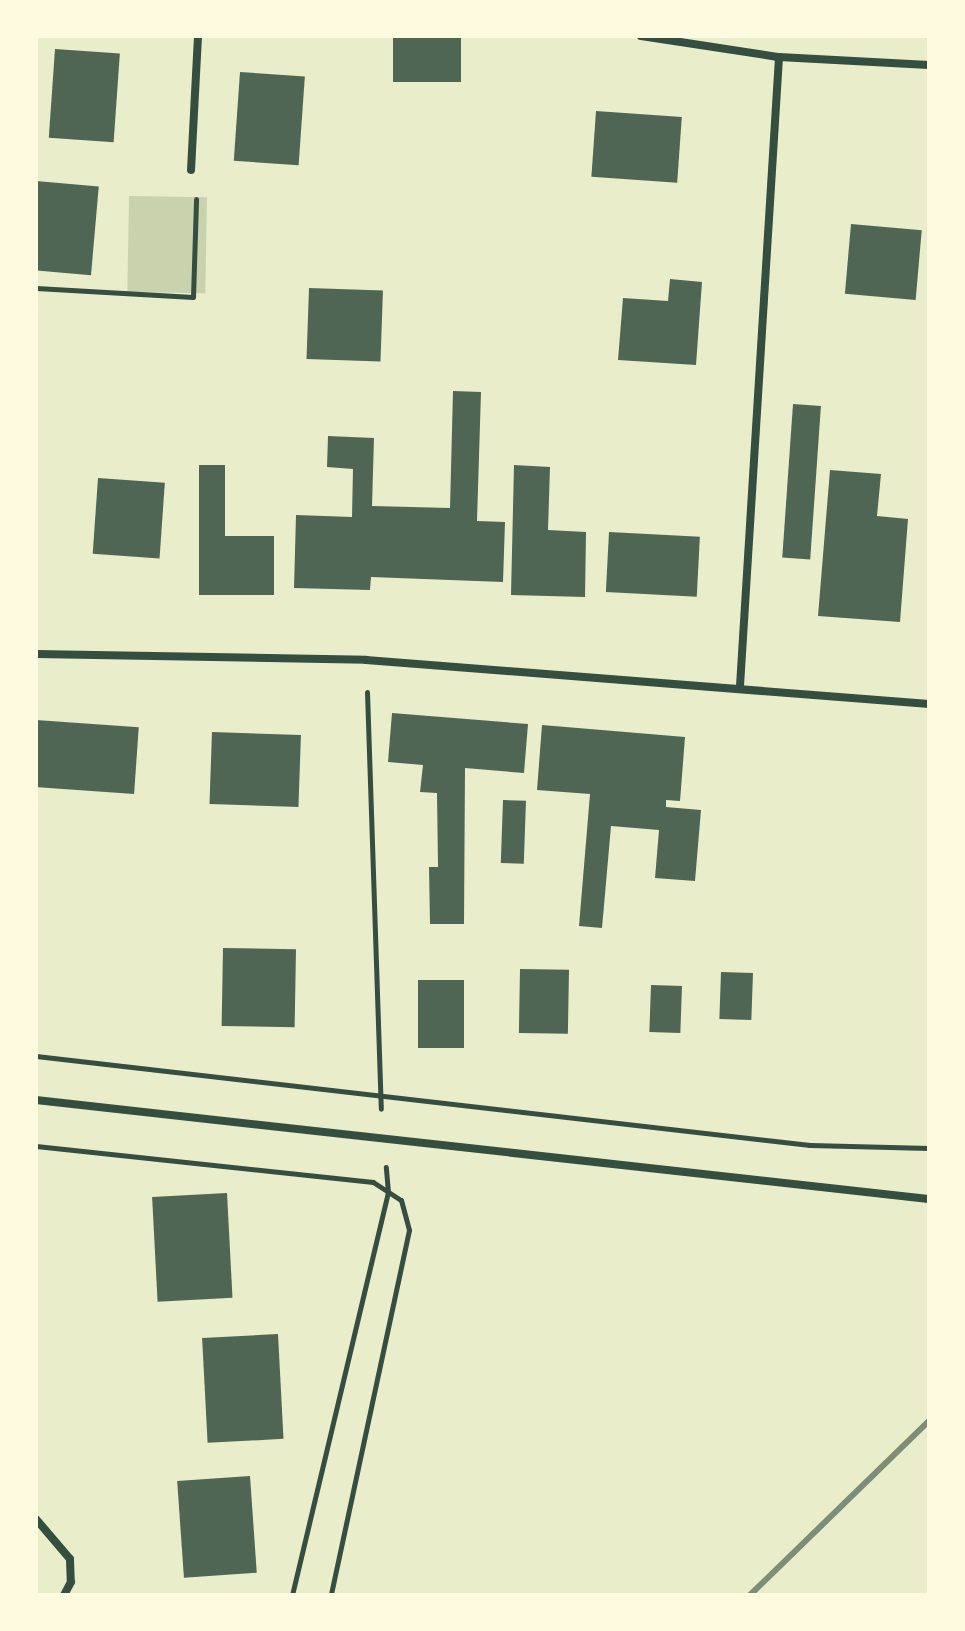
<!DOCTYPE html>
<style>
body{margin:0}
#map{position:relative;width:965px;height:1631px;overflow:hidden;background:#e9edc9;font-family:Karla,sans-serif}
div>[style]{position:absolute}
.green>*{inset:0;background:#cad2ad;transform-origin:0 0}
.building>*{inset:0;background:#4f6655;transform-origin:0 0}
.path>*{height:5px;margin:-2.5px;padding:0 2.5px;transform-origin:2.5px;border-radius:2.5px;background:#344e41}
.minor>*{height:8px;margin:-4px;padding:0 4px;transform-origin:4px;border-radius:4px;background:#344e41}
.rail>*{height:6px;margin:-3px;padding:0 3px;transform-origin:3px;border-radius:3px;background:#7c8e77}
span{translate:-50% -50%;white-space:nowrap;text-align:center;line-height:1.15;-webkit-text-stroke:7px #fefae0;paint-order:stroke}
.frame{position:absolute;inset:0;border:38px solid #fefae0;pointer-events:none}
</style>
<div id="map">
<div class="green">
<i style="left:129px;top:196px;width:78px;height:96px;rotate:1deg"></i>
</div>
<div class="building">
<i style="left:393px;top:36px;width:68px;height:46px"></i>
<i style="left:55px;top:49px;width:65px;height:89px;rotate:4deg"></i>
<i style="left:240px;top:72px;width:65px;height:89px;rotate:4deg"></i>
<i style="left:596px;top:111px;width:86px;height:66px;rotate:4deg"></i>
<i style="left:36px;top:181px;width:63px;height:89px;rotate:5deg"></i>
<i style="left:851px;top:224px;width:71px;height:70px;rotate:5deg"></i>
<i style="clip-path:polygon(670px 279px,702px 282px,696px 365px,618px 360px,623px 298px,668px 301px)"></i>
<i style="left:309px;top:288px;width:74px;height:71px;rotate:2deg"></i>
<i style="clip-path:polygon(453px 391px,481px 392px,477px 521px,505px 522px,503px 582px,371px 577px,370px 590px,294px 588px,296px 515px,352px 517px,353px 469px,327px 467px,328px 436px,374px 438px,372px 506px,450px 508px)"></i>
<i style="left:793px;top:404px;width:28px;height:154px;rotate:4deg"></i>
<i style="clip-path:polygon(199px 465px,225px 465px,225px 536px,274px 536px,274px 595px,199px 595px)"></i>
<i style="clip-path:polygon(514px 465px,550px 467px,548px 530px,586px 532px,585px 597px,511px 595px)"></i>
<i style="clip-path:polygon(830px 470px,881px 474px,877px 516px,908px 519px,900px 622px,818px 616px)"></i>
<i style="left:98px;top:478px;width:67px;height:76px;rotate:4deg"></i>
<i style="left:609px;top:532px;width:91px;height:60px;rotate:3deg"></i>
<i style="clip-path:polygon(392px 713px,528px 724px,524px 773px,465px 768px,464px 924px,430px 924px,429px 867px,438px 867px,437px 793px,420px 792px,423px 765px,388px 762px)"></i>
<i style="left:36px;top:720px;width:103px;height:67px;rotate:4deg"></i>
<i style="clip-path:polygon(542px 725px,685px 737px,680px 801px,666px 800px,666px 807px,701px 810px,695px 881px,655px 878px,659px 830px,611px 826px,602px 928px,579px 926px,590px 794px,537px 790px)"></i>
<i style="left:212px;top:732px;width:89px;height:72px;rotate:2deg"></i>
<i style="left:503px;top:800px;width:23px;height:63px;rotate:2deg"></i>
<i style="left:223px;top:948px;width:73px;height:78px;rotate:1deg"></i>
<i style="left:520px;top:969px;width:49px;height:64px;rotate:1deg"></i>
<i style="left:721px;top:972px;width:32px;height:47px;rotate:2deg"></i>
<i style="left:418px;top:980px;width:46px;height:68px"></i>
<i style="left:651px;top:985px;width:31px;height:47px;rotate:2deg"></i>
<i style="left:227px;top:1193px;width:105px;height:75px;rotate:87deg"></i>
<i style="left:278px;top:1334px;width:105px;height:76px;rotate:87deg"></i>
<i style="left:250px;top:1476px;width:97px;height:73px;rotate:86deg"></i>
</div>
<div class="path">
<i style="left:36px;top:288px;width:157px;rotate:3.3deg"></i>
<i style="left:193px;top:297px;width:98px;rotate:-88.2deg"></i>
<i style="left:367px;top:692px;width:417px;rotate:88.1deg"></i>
<i style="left:36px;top:1056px;width:779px;rotate:6.56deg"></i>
<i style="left:810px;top:1145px;width:119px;rotate:1.4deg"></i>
<i style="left:36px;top:1146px;width:339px;rotate:6.1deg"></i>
<i style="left:373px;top:1182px;width:33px;rotate:33deg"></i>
<i style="left:401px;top:1200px;width:31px;rotate:75deg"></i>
<i style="left:409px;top:1230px;width:373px;rotate:102.1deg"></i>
<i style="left:292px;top:1595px;width:414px;rotate:-76.6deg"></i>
<i style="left:388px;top:1192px;width:25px;rotate:-95deg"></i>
</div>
<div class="minor">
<i style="left:641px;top:36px;width:140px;rotate:8.7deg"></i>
<i style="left:779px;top:57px;width:150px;rotate:3.1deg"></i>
<i style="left:191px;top:170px;width:134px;rotate:-87deg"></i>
<i style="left:36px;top:654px;width:330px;rotate:1deg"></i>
<i style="left:366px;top:660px;width:565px;rotate:4.47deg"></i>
<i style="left:740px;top:686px;width:630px;rotate:-86.45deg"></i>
<i style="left:36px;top:1100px;width:898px;rotate:6.33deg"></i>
<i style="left:36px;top:1519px;width:52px;rotate:49.6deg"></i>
<i style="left:70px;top:1559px;width:23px;rotate:88deg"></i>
<i style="left:71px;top:1582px;width:15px;rotate:118deg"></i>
</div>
<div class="rail">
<i style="left:750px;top:1595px;width:250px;rotate:-44.2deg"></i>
</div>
<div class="frame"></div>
</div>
